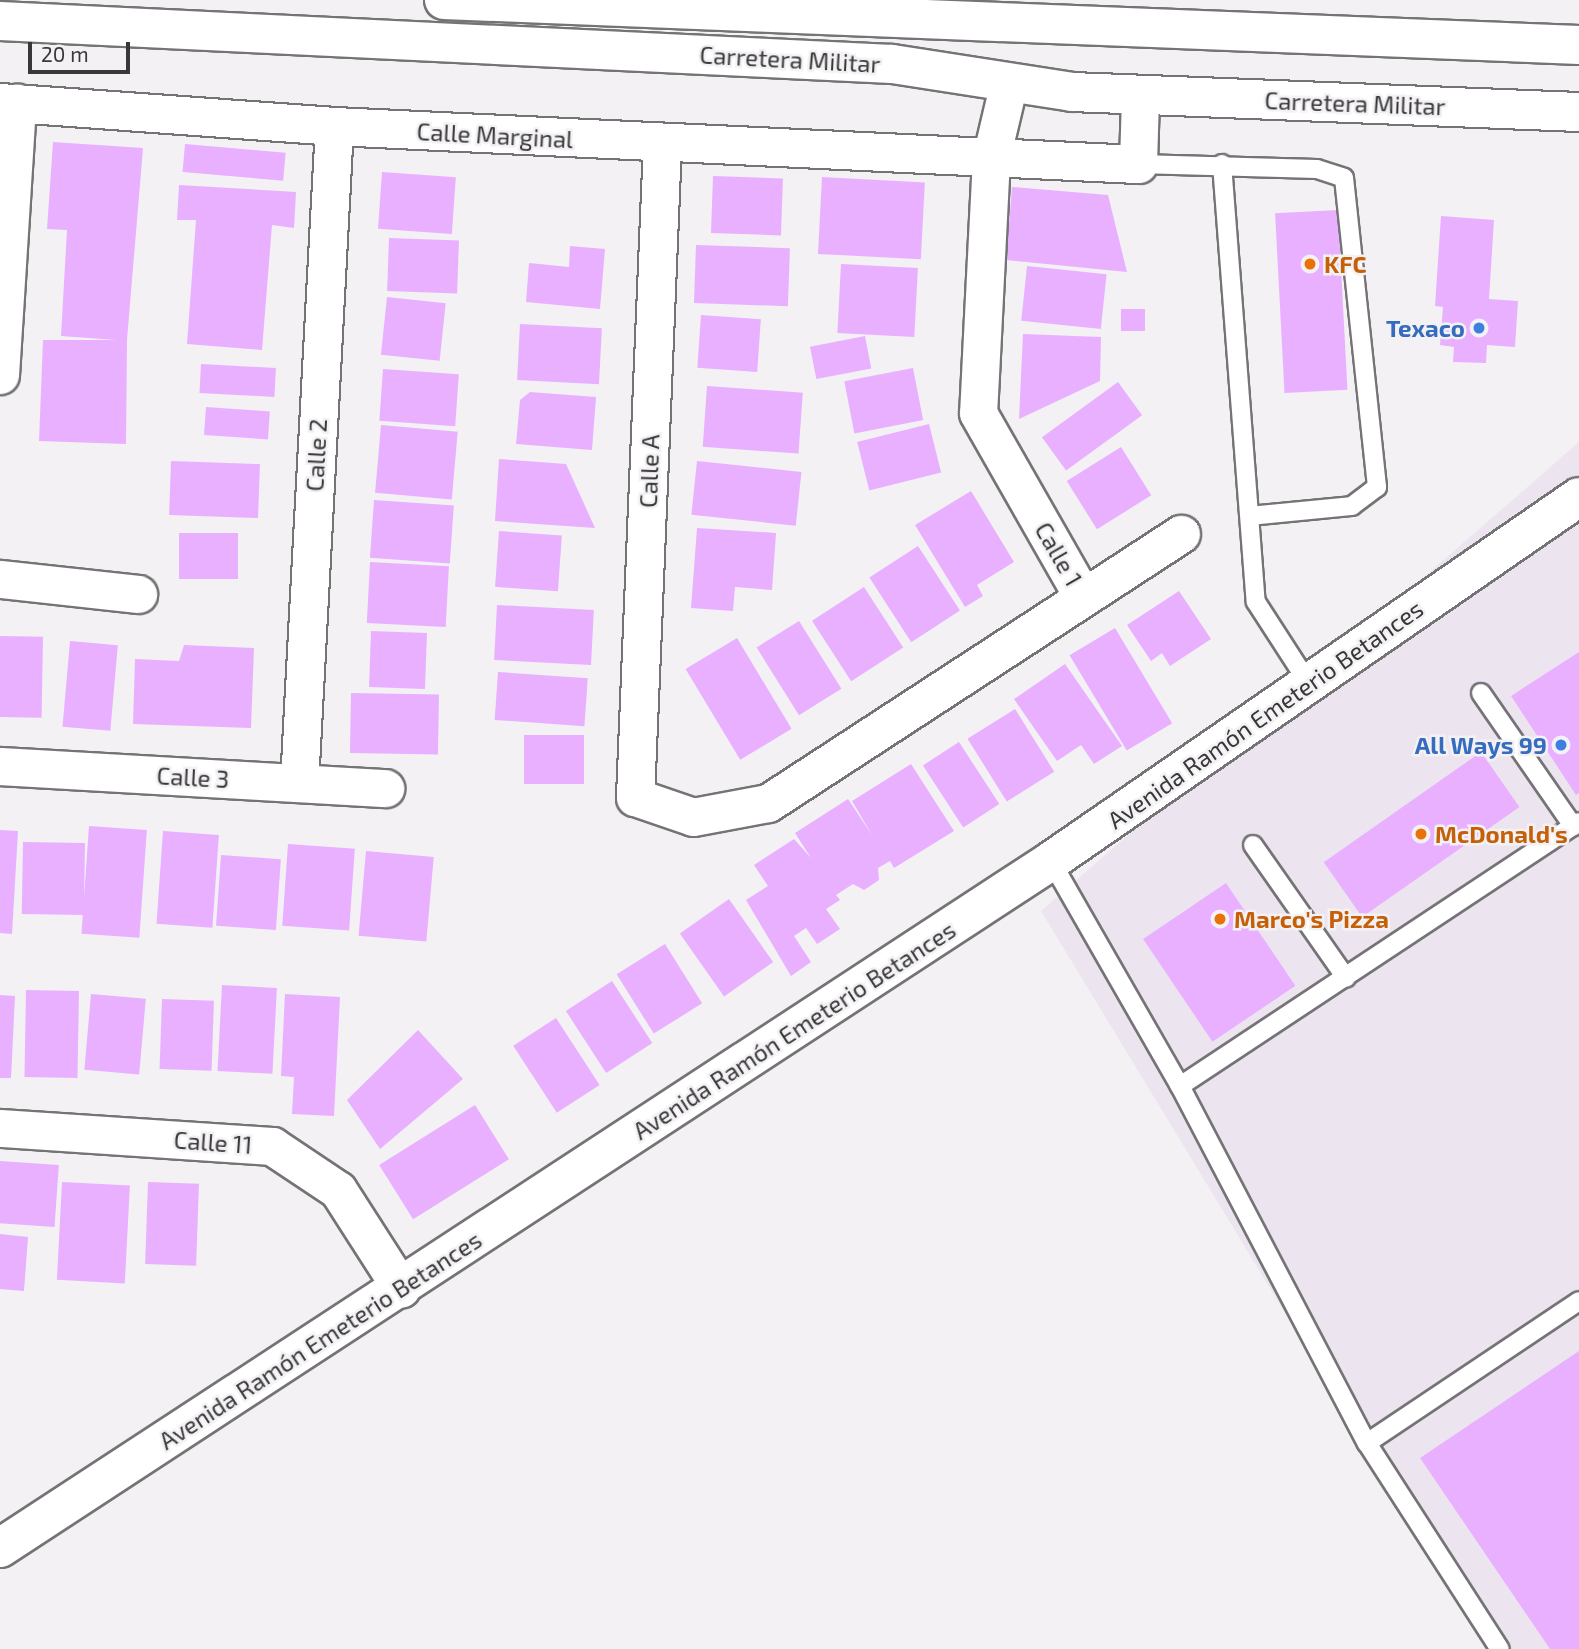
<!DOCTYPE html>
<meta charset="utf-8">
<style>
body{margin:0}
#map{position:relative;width:1579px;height:1649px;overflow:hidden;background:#f3f1f4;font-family:"Exo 2",sans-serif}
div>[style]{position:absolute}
.built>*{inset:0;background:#ece5ef}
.building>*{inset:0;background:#e9b0ff;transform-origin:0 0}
.roads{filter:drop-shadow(2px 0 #757376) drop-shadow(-2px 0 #757376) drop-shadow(0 2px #757376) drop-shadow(0 -2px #757376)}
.lane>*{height:18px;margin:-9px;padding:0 9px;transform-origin:9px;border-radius:9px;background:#fff}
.street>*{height:37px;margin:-18.5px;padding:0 18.5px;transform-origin:18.5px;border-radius:18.5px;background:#fff}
.secondary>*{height:38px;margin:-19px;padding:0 19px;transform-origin:19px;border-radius:19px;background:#fff}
.dots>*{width:19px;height:19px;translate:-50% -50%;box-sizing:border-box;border:4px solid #f3f1f4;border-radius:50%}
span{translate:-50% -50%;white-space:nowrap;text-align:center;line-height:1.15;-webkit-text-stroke:5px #f3f1f4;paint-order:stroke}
.street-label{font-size:24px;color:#393839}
.food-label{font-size:24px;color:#c56008;font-weight:700}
.left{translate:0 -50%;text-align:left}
.shop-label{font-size:24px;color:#366cbe;font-weight:700}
.right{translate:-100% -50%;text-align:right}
.scale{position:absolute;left:28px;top:42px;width:102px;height:32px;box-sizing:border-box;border:4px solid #393839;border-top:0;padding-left:9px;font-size:21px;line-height:24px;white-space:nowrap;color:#393839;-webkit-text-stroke:5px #f3f1f4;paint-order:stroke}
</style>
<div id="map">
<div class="built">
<i style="clip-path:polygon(1579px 442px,1579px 1649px,1489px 1649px,1041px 911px)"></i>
</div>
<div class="building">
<i style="clip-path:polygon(53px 142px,143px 148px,127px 340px,126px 444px,39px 441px,43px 340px,116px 340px,61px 336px,67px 230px,47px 229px)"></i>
<i style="left:185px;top:144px;width:101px;height:28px;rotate:5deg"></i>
<i style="left:382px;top:172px;width:74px;height:57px;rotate:4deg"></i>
<i style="left:713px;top:176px;width:70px;height:57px;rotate:2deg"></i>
<i style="left:822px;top:177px;width:103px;height:77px;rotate:3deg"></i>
<i style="clip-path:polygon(179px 185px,296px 192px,294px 228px,272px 225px,262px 350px,187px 344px,196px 220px,177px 220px)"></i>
<i style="clip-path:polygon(1012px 187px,1108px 195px,1127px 272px,1006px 260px)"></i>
<i style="left:1338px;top:210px;width:180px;height:63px;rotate:87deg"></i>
<i style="clip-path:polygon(1441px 216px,1494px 220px,1489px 299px,1518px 301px,1515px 347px,1487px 345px,1486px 363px,1453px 362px,1454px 347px,1440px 345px,1443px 307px,1435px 306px)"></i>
<i style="left:389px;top:238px;width:70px;height:53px;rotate:2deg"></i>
<i style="left:696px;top:245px;width:94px;height:58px;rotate:2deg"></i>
<i style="clip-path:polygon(570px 246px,605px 249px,600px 309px,526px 302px,529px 263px,569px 267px)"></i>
<i style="left:841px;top:264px;width:77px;height:69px;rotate:3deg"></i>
<i style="left:1027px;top:266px;width:80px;height:55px;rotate:6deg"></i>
<i style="left:387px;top:297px;width:59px;height:58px;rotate:6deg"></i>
<i style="left:1121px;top:309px;width:24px;height:22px"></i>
<i style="left:701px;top:315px;width:60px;height:53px;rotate:4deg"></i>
<i style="left:520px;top:324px;width:82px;height:56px;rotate:3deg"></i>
<i style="clip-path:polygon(1023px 334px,1101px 337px,1100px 381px,1019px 419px)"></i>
<i style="left:865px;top:336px;width:33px;height:56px;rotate:79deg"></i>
<i style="left:201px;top:364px;width:75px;height:29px;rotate:3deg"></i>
<i style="left:913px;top:368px;width:53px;height:70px;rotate:79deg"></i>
<i style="left:383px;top:369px;width:76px;height:52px;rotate:4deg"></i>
<i style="left:1118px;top:382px;width:41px;height:94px;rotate:54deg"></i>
<i style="left:707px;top:386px;width:96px;height:61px;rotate:4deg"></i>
<i style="clip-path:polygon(530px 392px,596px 397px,592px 450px,516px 444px,520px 400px)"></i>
<i style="left:206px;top:407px;width:64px;height:28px;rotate:4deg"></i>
<i style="left:929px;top:424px;width:50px;height:74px;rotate:76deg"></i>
<i style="left:381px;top:425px;width:77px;height:68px;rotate:5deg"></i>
<i style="left:1121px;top:447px;width:57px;height:64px;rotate:58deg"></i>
<i style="clip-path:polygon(499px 459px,566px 464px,595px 528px,495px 521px)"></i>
<i style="left:171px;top:461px;width:89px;height:54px;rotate:2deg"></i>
<i style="left:697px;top:461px;width:105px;height:54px;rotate:6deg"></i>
<i style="clip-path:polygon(971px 491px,1014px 562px,977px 585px,983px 596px,965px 607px,915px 525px)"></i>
<i style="left:374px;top:500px;width:80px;height:58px;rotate:4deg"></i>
<i style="clip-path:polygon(697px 528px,776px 533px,772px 590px,735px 587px,733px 611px,691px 608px)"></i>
<i style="left:499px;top:531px;width:63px;height:56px;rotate:4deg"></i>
<i style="left:179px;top:533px;width:59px;height:46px"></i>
<i style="left:918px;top:546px;width:77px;height:58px;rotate:57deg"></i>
<i style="left:370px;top:562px;width:79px;height:61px;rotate:3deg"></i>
<i style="left:864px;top:587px;width:72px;height:62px;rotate:57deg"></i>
<i style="clip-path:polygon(1179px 591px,1211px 639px,1170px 666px,1162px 653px,1151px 661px,1127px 625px)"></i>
<i style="left:497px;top:605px;width:97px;height:55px;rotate:3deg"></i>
<i style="left:799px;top:621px;width:80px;height:50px;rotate:58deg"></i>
<i style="left:1115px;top:628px;width:111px;height:53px;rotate:59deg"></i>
<i style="left:371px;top:631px;width:56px;height:56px;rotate:2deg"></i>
<i style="left:0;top:636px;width:43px;height:81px;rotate:1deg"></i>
<i style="left:737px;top:638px;width:106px;height:60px;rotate:59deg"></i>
<i style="left:70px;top:641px;width:48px;height:86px;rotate:5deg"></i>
<i style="clip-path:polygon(184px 645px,254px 648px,251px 728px,133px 724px,135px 659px,179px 661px)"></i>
<i style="clip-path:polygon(1579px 652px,1579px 793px,1576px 795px,1511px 696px)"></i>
<i style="clip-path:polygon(1065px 664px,1122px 746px,1094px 764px,1081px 745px,1057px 761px,1014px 699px)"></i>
<i style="left:498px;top:672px;width:90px;height:48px;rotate:4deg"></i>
<i style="left:351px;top:693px;width:88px;height:60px;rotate:1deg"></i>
<i style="left:1015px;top:709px;width:74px;height:56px;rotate:58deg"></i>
<i style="left:524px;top:735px;width:60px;height:49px"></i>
<i style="left:959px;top:742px;width:74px;height:43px;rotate:57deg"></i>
<i style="left:1481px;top:752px;width:67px;height:192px;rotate:55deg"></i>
<i style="clip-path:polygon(911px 764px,954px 831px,894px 868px,890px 861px,878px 868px,879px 880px,864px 890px,853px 884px,836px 895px,840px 900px,826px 909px,840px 929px,817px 944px,806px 928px,794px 936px,811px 962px,791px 976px,746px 900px,768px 886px,754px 865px,794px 839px,811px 858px,795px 833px,848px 799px,872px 835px,852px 801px)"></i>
<i style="left:89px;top:826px;width:58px;height:108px;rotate:4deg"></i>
<i style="clip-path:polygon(0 830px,18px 831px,12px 934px,0 933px)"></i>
<i style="left:163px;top:831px;width:56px;height:93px;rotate:4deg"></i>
<i style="left:23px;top:842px;width:62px;height:72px;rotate:1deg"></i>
<i style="left:288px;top:844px;width:67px;height:82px;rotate:4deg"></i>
<i style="left:366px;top:851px;width:68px;height:85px;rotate:5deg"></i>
<i style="left:221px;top:855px;width:60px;height:71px;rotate:4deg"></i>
<i style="left:1226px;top:883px;width:124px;height:100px;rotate:56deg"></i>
<i style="left:729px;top:899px;width:77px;height:60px;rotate:55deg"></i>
<i style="left:665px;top:944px;width:70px;height:57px;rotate:58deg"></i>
<i style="left:612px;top:981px;width:74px;height:55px;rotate:57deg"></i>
<i style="left:222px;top:985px;width:55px;height:86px;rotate:3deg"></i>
<i style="left:26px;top:990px;width:53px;height:87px;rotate:1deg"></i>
<i style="left:91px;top:994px;width:55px;height:76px;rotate:5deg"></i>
<i style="clip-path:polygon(285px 994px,340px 997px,334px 1116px,292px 1114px,294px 1077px,281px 1076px)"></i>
<i style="clip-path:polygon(0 995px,15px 996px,11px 1078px,0 1078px)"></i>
<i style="left:162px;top:999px;width:52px;height:70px;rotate:2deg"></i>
<i style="left:556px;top:1018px;width:80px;height:51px;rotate:57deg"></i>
<i style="clip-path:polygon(418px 1030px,463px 1079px,380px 1149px,347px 1100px)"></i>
<i style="left:475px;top:1105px;width:64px;height:113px;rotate:58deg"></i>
<i style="left:0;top:1161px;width:59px;height:62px;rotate:4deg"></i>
<i style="left:62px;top:1182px;width:68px;height:98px;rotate:3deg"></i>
<i style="left:148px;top:1182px;width:51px;height:82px;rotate:2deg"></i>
<i style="clip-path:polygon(0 1234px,28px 1237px,24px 1291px,0 1289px)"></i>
<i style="clip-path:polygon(1579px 1351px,1579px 1649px,1550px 1649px,1420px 1458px)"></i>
</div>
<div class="roads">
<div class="lane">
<i style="left:1138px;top:164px;width:179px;rotate:1.6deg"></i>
<i style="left:1317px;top:169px;width:28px;rotate:18deg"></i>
<i style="left:1344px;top:178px;width:311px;rotate:83.9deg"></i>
<i style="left:1377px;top:487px;width:31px;rotate:143deg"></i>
<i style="left:1352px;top:506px;width:102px;rotate:174.4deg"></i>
<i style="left:1222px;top:164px;width:439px;rotate:85.6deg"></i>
<i style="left:1256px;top:602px;width:98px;rotate:57.1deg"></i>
<i style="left:1481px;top:693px;width:162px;rotate:55.3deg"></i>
<i style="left:1253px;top:845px;width:162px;rotate:55deg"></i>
<i style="left:1051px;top:861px;width:259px;rotate:60.2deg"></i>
<i style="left:1180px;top:1086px;width:403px;rotate:62.4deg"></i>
<i style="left:1367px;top:1443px;width:255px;rotate:-33.8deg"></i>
<i style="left:1180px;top:1086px;width:478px;rotate:-33.5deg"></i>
<i style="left:1367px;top:1443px;width:245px;rotate:57.2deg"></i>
</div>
<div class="street">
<i style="left:1009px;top:82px;width:78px;rotate:103.3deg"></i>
<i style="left:991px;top:158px;width:255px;rotate:92.9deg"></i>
<i style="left:978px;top:413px;width:212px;rotate:60.3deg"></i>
<i style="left:0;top:102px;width:335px;rotate:4.1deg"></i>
<i style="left:334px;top:126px;width:805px;rotate:2.71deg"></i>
<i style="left:1138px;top:164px;width:69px;rotate:-88.3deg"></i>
<i style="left:662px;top:144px;width:654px;rotate:92.37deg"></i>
<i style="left:635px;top:797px;width:61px;rotate:19deg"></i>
<i style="left:693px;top:817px;width:76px;rotate:-10.6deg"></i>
<i style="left:768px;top:803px;width:493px;rotate:-33.1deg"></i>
<i style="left:0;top:375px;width:273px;rotate:-86.4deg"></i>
<i style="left:0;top:579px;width:139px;rotate:6.2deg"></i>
<i style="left:0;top:766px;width:386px;rotate:3.3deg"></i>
<i style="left:299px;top:783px;width:658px;rotate:-86.95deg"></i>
<i style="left:0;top:1128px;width:273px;rotate:3.8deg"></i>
<i style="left:272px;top:1146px;width:79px;rotate:33.7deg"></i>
<i style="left:338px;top:1190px;width:117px;rotate:57.3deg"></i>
</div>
<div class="secondary">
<i style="left:444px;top:0;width:1136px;rotate:2.27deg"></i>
<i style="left:0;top:21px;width:893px;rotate:2.76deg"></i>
<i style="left:892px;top:64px;width:182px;rotate:8.8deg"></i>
<i style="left:1072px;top:92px;width:507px;rotate:2.26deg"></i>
<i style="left:0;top:1548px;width:1256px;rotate:-33.17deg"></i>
<i style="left:1051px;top:861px;width:641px;rotate:-34.58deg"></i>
</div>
</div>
<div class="dots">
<i style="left:1310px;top:264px;background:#e8710a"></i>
<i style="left:1479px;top:328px;background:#3f7fe0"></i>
<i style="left:1561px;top:745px;background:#3f7fe0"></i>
<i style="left:1421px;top:834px;background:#e8710a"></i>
<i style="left:1220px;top:919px;background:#e8710a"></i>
</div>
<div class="street-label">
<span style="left:790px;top:59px;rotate:3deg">Carretera Militar</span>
<span style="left:1355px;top:103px;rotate:2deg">Carretera Militar</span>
<span style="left:495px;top:135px;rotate:3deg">Calle Marginal</span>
<span style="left:316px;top:455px;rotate:-87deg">Calle 2</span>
<span style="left:649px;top:471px;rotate:-88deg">Calle A</span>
<span style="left:1059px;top:554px;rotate:60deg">Calle 1</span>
<span style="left:1265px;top:714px;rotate:-35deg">Avenida Ramón Emeterio Betances</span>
<span style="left:193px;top:777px;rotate:3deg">Calle 3</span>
<span style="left:794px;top:1030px;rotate:-33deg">Avenida Ramón Emeterio Betances</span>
<span style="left:213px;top:1142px;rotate:4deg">Calle 11</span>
<span style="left:320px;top:1340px;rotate:-33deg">Avenida Ramón Emeterio Betances</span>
</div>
<div class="food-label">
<span class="left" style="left:1324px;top:264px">KFC</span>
<span class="left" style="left:1435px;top:834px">McDonald's</span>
<span class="left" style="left:1234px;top:919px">Marco's Pizza</span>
</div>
<div class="shop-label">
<span class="right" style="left:1465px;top:328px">Texaco</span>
<span class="right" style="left:1547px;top:745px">All Ways 99</span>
</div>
<div class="scale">20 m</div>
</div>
